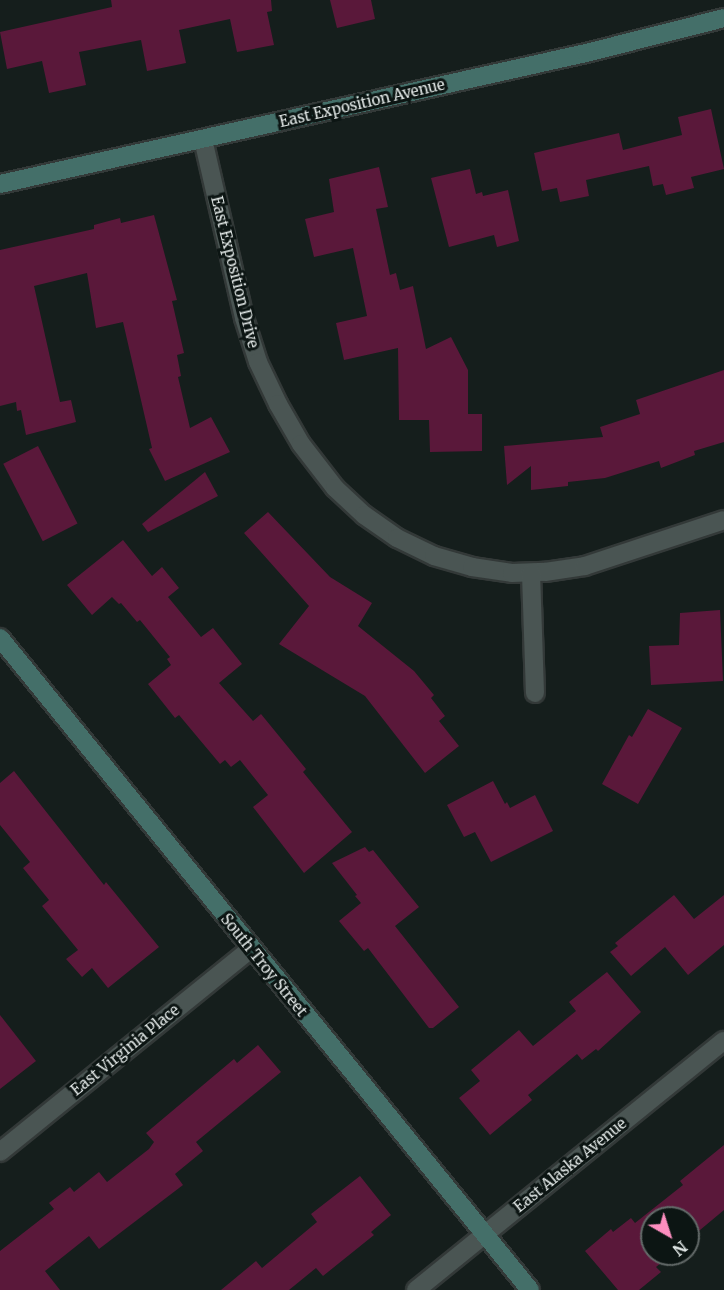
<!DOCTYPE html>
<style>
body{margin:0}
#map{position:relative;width:724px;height:1290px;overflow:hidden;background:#151e1c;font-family:Merriweather,serif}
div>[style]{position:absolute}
.building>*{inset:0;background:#5a183a;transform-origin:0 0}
.roads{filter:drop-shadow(2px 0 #333938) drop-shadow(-2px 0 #333938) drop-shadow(0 2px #333938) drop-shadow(0 -2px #333938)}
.street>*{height:18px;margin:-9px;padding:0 9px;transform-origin:9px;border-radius:9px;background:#4a5553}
.secondary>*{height:18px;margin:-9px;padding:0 9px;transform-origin:9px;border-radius:9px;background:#446f69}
span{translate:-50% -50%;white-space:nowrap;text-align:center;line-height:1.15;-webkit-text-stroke:6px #0c1513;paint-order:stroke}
.street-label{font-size:15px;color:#e2e8e7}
.north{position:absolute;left:640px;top:1206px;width:60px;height:60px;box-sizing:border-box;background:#0c1513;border:2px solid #626968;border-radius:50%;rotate:141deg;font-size:16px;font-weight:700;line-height:24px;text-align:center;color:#e2e8e7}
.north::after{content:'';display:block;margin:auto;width:21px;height:27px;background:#fd8ebf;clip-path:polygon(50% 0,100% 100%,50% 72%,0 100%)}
</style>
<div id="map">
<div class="building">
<i style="clip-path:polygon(111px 0,271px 0,272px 11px,267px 12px,274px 45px,237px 52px,230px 19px,179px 30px,186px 63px,147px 71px,141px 40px,79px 52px,86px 85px,49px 93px,42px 61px,7px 69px,0 32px,112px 7px)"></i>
<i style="clip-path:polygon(330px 0,371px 0,375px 19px,337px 28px)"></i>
<i style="clip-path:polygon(711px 109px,724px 169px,691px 177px,694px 188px,666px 195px,663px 184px,653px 186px,649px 166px,586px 180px,589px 196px,560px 202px,557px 188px,542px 191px,534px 153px,619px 133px,623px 150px,682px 135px,678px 117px)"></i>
<i style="clip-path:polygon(379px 167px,388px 207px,376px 209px,390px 275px,396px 273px,400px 290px,413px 286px,426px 349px,451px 337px,468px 370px,468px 414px,482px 414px,482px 451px,430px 452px,429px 420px,399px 420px,398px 348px,344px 360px,336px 323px,367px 316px,353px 248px,314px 257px,305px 219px,334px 212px,329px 179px)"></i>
<i style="clip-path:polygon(470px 169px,476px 194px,482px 192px,483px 196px,508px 190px,519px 241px,497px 247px,494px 235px,449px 247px,431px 178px)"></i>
<i style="clip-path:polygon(154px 215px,177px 300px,172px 301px,184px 353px,177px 355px,181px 376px,178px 377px,190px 428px,211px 417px,230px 452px,165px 481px,149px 449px,152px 448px,123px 322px,96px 328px,87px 273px,34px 286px,60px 402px,71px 400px,76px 422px,26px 435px,21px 410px,17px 411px,16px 402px,0 406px,0 250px,94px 229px,94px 225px,120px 218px,121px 223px)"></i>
<i style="clip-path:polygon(724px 370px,724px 442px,694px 451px,695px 455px,661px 468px,659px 461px,605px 478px,568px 482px,568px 486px,531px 490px,531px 466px,507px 485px,504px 446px,603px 437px,600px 427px,640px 414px,636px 400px)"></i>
<i style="left:38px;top:446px;width:87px;height:39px;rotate:63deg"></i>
<i style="clip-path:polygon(205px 472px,218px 496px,148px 532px,142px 524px)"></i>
<i style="clip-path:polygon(268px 512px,330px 577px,372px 603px,358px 626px,414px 671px,434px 695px,431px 698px,445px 716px,439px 721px,459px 746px,425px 773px,365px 696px,279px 644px,309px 606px,244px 533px)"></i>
<i style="clip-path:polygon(123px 540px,152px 576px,162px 567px,179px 588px,168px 597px,201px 637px,213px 628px,242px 664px,219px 683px,253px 721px,261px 714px,306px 769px,303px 772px,352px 832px,304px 873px,253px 807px,268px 795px,240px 760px,231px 767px,225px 760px,220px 764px,179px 715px,175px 718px,148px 684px,171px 665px,167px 659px,170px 657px,140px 620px,137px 622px,121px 603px,119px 604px,112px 597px,92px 615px,67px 585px)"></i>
<i style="clip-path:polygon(720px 610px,723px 681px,651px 685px,649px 646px,679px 645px,680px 613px)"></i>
<i style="clip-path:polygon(648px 709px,682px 728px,638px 804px,602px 784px,629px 735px,632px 737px)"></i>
<i style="clip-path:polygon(14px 771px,104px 885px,106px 882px,159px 947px,108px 988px,92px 968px,82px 977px,66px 959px,78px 950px,42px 906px,49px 900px,23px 868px,30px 862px,0 825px,0 783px)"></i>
<i style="clip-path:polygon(493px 781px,505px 804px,507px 802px,510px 808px,535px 795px,553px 831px,491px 862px,475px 832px,464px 837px,447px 805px)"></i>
<i style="clip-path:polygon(365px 847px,369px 852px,373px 850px,419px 907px,395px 926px,459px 1007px,433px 1028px,429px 1028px,368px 948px,364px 951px,339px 921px,361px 903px,355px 896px,357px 895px,332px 863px)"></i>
<i style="clip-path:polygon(674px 895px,694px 919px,724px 895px,724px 945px,688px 975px,665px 947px,631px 976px,610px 952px,618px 946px,615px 943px)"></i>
<i style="clip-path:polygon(607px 972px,641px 1012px,598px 1051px,596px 1049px,582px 1060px,577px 1054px,528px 1095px,532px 1100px,490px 1135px,459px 1098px,480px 1081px,471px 1070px,519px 1030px,533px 1046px,576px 1011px,569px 1002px)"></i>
<i style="clip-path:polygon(0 1015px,36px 1061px,0 1089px)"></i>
<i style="clip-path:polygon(258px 1045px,281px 1072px,196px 1142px,203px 1151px,175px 1174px,183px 1185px,99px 1249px,89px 1236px,45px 1271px,60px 1290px,0 1290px,0 1251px,54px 1209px,49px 1203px,70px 1187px,74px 1192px,99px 1172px,107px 1182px,149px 1149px,154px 1142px,146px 1133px,234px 1059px,237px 1063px)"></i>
<i style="clip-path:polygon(724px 1145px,724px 1210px,688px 1240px,688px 1218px,652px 1218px,652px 1254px,672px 1254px,656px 1267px,661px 1272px,639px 1290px,618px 1290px,585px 1251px,611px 1229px,613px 1232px,631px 1218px,635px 1223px,683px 1185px,680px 1181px)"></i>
<i style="clip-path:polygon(360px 1176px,391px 1215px,371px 1232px,374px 1235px,323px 1276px,316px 1268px,289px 1290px,221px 1290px,256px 1261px,262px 1268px,317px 1222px,311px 1214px)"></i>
</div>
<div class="roads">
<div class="street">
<i style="left:203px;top:139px;width:184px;rotate:77.1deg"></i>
<i style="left:244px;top:318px;width:46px;rotate:72.3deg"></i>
<i style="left:258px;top:362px;width:47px;rotate:64.5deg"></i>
<i style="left:278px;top:404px;width:46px;rotate:60.1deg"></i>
<i style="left:301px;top:444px;width:56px;rotate:52.3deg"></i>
<i style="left:335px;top:488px;width:40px;rotate:43deg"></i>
<i style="left:364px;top:515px;width:40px;rotate:34.9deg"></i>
<i style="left:397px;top:538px;width:41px;rotate:25.9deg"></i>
<i style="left:434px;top:556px;width:40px;rotate:16deg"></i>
<i style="left:472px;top:567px;width:40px;rotate:8.5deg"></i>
<i style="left:512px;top:573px;width:33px;rotate:-2deg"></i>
<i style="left:545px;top:572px;width:40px;rotate:-8.5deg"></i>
<i style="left:585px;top:566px;width:146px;rotate:-18.3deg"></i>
<i style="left:531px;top:573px;width:120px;rotate:88.1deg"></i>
<i style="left:0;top:1152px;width:323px;rotate:-39deg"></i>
<i style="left:416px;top:1290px;width:396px;rotate:-39deg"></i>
</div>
<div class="secondary">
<i style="left:0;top:184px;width:600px;rotate:-12.6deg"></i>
<i style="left:586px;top:53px;width:142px;rotate:-14.2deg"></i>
<i style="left:0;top:638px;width:840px;rotate:50.89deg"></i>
</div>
</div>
<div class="street-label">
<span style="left:362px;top:103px;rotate:-13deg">East Exposition Avenue</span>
<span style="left:235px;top:272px;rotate:76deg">East Exposition Drive</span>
<span style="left:264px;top:965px;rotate:51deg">South Troy Street</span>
<span style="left:125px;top:1050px;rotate:-39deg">East Virginia Place</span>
<span style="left:570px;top:1165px;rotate:-39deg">East Alaska Avenue</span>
</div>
<div class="north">N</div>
</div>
